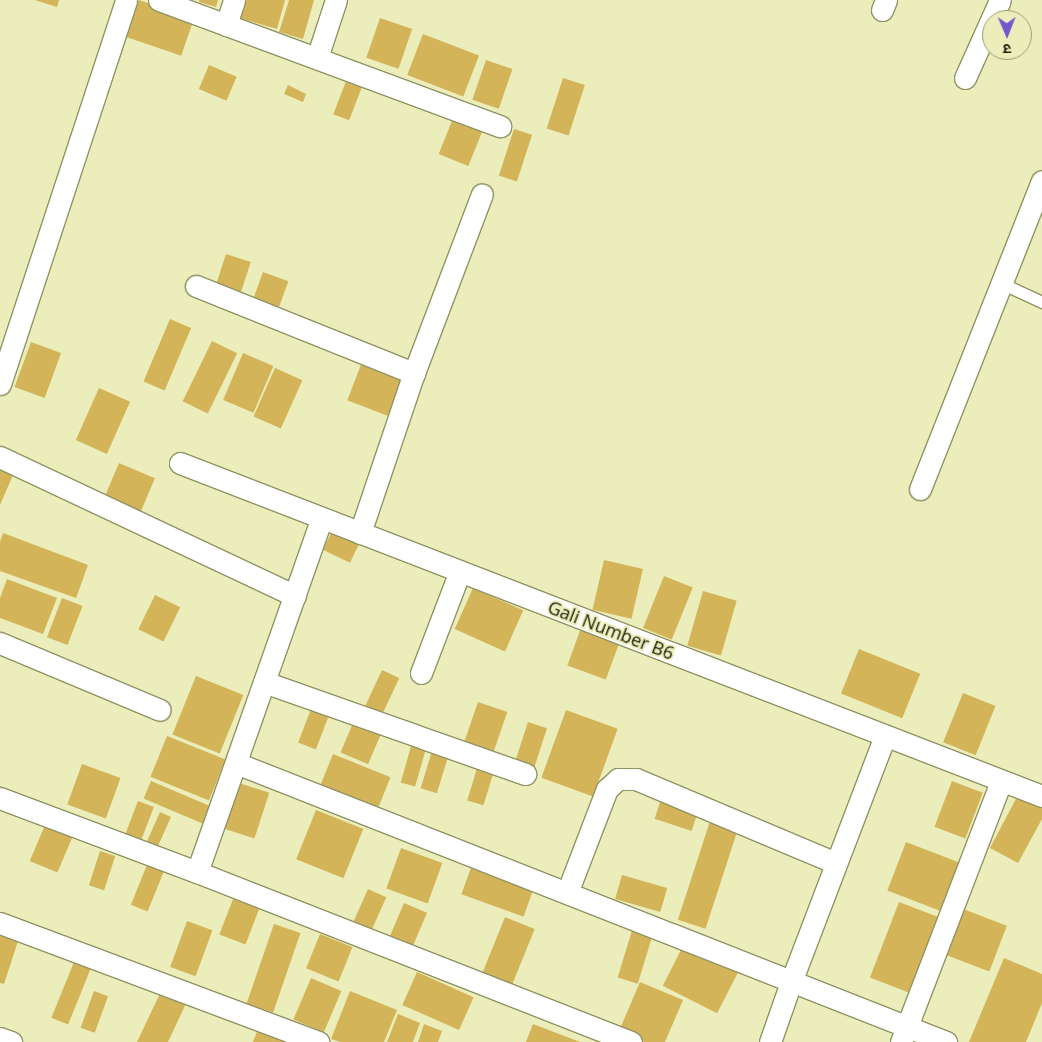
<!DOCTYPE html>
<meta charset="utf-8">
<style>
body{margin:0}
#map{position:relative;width:1042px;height:1042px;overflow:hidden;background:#ebeeba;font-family:"Open Sans","Noto Sans Devanagari",sans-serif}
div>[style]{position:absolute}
.building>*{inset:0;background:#d3b459;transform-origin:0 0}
.roads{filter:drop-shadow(1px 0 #909363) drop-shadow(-1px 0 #909363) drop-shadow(0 1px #909363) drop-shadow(0 -1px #909363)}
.lane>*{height:11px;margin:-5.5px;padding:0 5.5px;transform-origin:5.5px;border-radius:5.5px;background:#fff}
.street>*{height:21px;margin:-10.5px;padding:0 10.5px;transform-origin:10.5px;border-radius:10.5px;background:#fff}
span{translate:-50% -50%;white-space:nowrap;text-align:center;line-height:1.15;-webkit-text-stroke:4px #ebeeba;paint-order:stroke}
.street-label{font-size:18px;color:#232411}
.north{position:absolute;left:982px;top:10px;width:50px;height:50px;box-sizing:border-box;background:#ebeeba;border:1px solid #9b9d76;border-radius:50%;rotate:179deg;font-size:14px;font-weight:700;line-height:20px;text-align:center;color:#232411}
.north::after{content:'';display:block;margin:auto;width:18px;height:22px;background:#7456cf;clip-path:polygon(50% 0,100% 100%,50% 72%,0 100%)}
</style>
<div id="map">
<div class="building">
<i style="clip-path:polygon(35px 0,59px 0,57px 7px)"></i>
<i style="left:139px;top:0;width:58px;height:39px;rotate:19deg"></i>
<i style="clip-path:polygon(199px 0,218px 0,216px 7px,199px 2px)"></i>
<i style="clip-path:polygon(241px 0,285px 0,277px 29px,236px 17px)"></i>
<i style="clip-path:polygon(289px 0,314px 0,303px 39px,279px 32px)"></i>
<i style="left:380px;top:18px;width:34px;height:42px;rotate:19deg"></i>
<i style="left:423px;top:34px;width:60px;height:44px;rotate:21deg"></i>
<i style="left:486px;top:60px;width:28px;height:42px;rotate:19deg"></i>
<i style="left:209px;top:65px;width:30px;height:26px;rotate:23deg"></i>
<i style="left:348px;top:76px;width:17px;height:41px;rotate:21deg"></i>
<i style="left:563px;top:78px;width:23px;height:53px;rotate:18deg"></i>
<i style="clip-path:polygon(288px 85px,306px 94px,303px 102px,284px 94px)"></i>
<i style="left:454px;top:116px;width:32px;height:41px;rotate:22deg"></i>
<i style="left:514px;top:129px;width:19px;height:49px;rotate:18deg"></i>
<i style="left:226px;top:254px;width:26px;height:32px;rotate:18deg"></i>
<i style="left:263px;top:272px;width:27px;height:33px;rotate:20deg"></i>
<i style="left:170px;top:319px;width:23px;height:68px;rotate:23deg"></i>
<i style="left:212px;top:341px;width:28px;height:67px;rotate:26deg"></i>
<i style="left:31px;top:342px;width:32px;height:48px;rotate:20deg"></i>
<i style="left:243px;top:353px;width:33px;height:51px;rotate:23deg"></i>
<i style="left:362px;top:362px;width:45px;height:41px;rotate:21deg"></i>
<i style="left:275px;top:368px;width:30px;height:53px;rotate:24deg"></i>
<i style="left:99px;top:388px;width:34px;height:57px;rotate:24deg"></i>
<i style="left:119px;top:463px;width:39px;height:41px;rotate:23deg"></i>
<i style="clip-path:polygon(0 470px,13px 475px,0 505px)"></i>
<i style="left:333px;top:529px;width:30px;height:23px;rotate:26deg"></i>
<i style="clip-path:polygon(3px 533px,88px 565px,76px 598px,0 571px,0 542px)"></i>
<i style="left:604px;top:560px;width:40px;height:51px;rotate:13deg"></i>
<i style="left:664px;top:576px;width:31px;height:56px;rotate:22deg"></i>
<i style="clip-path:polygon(7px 579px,57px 598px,43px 634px,0 618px,0 598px)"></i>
<i style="left:473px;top:588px;width:55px;height:45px;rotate:24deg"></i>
<i style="left:703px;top:591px;width:35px;height:57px;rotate:16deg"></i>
<i style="left:155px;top:595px;width:28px;height:38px;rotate:26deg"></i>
<i style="left:62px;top:598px;width:22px;height:42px;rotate:21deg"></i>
<i style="left:581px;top:628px;width:41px;height:40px;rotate:20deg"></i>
<i style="left:859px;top:649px;width:66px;height:48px;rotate:22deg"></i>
<i style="left:382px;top:670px;width:19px;height:43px;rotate:25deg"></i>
<i style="left:196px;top:676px;width:51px;height:63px;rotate:22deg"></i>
<i style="left:963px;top:693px;width:35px;height:53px;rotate:22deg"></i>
<i style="left:478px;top:702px;width:31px;height:47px;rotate:19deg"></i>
<i style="left:311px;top:709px;width:19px;height:36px;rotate:21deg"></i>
<i style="left:566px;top:710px;width:55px;height:72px;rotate:20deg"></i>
<i style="left:528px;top:722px;width:20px;height:43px;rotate:18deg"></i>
<i style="left:353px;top:723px;width:30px;height:32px;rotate:23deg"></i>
<i style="left:167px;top:736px;width:63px;height:44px;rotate:22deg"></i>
<i style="left:412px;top:743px;width:15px;height:41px;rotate:16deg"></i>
<i style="left:432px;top:751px;width:17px;height:39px;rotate:17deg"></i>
<i style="left:333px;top:754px;width:62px;height:39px;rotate:22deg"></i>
<i style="left:82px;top:764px;width:41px;height:43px;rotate:20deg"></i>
<i style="left:478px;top:765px;width:17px;height:37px;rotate:17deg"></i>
<i style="left:151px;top:781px;width:64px;height:19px;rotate:23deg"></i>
<i style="left:952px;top:781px;width:33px;height:49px;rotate:21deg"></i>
<i style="left:236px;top:782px;width:35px;height:48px;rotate:18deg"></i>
<i style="clip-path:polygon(1018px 795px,1042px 808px,1042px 819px,1018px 863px,990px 848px)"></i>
<i style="left:662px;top:796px;width:39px;height:24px;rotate:18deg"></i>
<i style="left:138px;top:801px;width:17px;height:35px;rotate:21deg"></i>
<i style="left:316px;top:810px;width:51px;height:53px;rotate:22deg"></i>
<i style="left:160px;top:812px;width:12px;height:32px;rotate:24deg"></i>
<i style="left:711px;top:818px;width:29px;height:107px;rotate:18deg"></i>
<i style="left:45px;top:825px;width:30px;height:39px;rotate:23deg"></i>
<i style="left:906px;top:842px;width:57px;height:52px;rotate:21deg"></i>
<i style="left:401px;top:848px;width:44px;height:43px;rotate:20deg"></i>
<i style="left:100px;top:851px;width:16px;height:36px;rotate:18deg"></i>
<i style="left:147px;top:865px;width:18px;height:43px;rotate:22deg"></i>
<i style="left:472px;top:865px;width:66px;height:31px;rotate:20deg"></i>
<i style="left:622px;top:875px;width:47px;height:25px;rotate:16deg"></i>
<i style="left:368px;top:889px;width:20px;height:39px;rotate:24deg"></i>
<i style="left:233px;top:899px;width:28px;height:38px;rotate:21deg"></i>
<i style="left:899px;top:902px;width:44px;height:81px;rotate:21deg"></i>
<i style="left:404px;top:903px;width:25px;height:43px;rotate:23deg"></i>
<i style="left:963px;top:909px;width:47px;height:49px;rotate:21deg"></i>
<i style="left:505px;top:917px;width:32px;height:62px;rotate:22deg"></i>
<i style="left:187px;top:921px;width:27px;height:49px;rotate:20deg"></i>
<i style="left:274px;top:924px;width:28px;height:84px;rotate:19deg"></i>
<i style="left:634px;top:924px;width:21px;height:56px;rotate:17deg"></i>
<i style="clip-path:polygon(0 928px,20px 935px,4px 984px,0 983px)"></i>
<i style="left:320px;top:934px;width:35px;height:37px;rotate:22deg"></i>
<i style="left:685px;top:942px;width:61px;height:49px;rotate:27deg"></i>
<i style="left:78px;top:952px;width:18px;height:71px;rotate:22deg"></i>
<i style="clip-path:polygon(1004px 958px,1042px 974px,1042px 1003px,1026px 1042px,969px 1042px)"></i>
<i style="left:417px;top:972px;width:62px;height:36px;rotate:24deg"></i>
<i style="left:311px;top:978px;width:33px;height:45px;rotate:23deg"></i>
<i style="clip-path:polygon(640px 982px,683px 1000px,665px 1042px,644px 1042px,619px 1031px)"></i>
<i style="clip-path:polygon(164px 985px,189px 997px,168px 1042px,137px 1042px)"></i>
<i style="left:94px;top:991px;width:15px;height:39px;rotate:20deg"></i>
<i style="clip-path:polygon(350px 991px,397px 1010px,384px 1042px,340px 1042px,331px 1039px)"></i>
<i style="clip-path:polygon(398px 1014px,420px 1023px,413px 1042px,387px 1042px)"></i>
<i style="clip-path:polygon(424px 1024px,442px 1031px,438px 1042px,418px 1042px)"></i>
<i style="clip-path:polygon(533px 1024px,580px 1042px,526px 1042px)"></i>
<i style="clip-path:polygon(258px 1029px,292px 1042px,253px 1042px)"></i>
</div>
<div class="roads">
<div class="lane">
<i style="left:1001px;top:283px;width:45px;rotate:24.9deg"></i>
</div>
<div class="street">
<i style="left:159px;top:0;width:364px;rotate:20.3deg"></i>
<i style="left:882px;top:10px;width:11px;rotate:-68deg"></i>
<i style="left:226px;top:25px;width:26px;rotate:-72deg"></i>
<i style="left:317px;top:58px;width:61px;rotate:-71.9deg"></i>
<i style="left:965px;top:78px;width:85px;rotate:-65.8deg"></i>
<i style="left:196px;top:286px;width:235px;rotate:21.8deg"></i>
<i style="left:0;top:384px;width:404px;rotate:-71.8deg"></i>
<i style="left:0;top:457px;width:326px;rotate:25.2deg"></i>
<i style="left:180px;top:463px;width:924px;rotate:21.12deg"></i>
<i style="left:920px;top:489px;width:331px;rotate:-68.4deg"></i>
<i style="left:360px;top:533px;width:169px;rotate:-71.4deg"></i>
<i style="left:414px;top:373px;width:191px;rotate:-69.2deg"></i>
<i style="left:0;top:643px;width:173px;rotate:22.7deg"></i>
<i style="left:421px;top:673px;width:109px;rotate:-69.1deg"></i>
<i style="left:264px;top:682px;width:277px;rotate:19.4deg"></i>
<i style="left:236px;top:763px;width:763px;rotate:21.45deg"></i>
<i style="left:0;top:798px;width:210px;rotate:20.6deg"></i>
<i style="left:197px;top:872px;width:466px;rotate:21.4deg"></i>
<i style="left:197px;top:872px;width:375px;rotate:-70.6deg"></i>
<i style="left:567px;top:893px;width:111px;rotate:-69deg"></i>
<i style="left:607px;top:789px;width:15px;rotate:-42deg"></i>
<i style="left:618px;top:779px;width:18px"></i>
<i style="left:636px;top:779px;width:217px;rotate:22.8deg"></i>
<i style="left:0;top:923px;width:340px;rotate:20.5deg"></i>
<i style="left:0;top:1038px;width:12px;rotate:20deg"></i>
<i style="left:770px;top:1042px;width:64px;rotate:-70.7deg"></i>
<i style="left:791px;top:982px;width:263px;rotate:-69.1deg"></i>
<i style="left:901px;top:1042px;width:279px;rotate:-69deg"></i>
</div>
</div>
<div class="street-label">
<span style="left:611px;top:630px;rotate:21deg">Gali Number B6</span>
</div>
<div class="north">उ</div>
</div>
